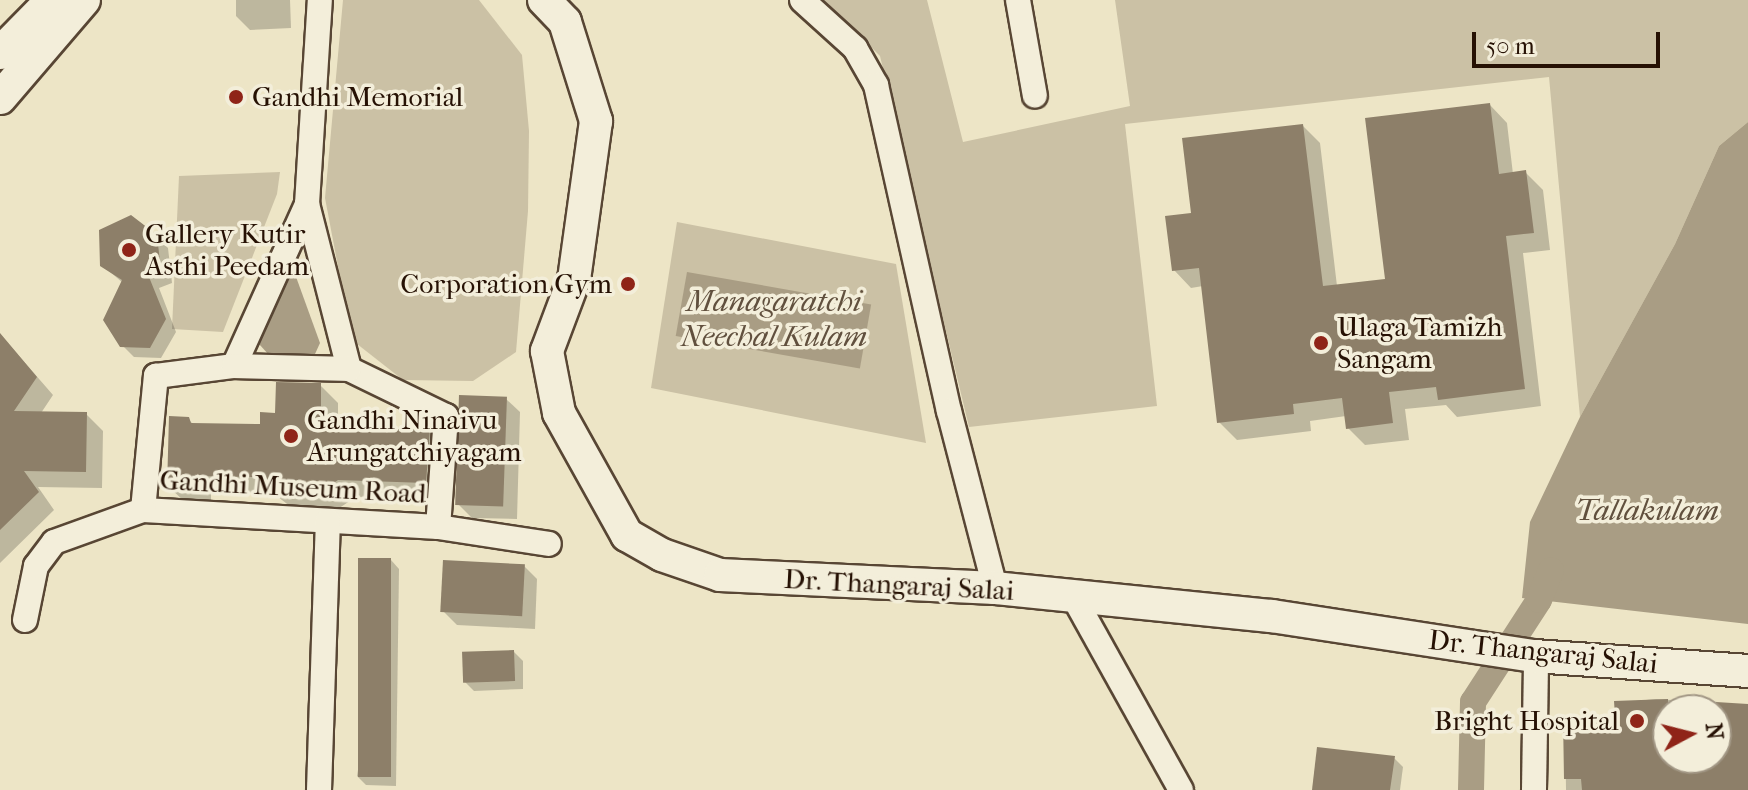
<!DOCTYPE html>
<style>
body{margin:0}
#map{position:relative;width:1748px;height:790px;overflow:hidden;background:#ede5c6;font-family:"IM FELL French Canon",serif}
div>[style]{position:absolute}
.green>*{inset:0;background:#cbc1a5}
.water>*{inset:0;background:#a99d84;transform-origin:0 0}
.shadow>*{inset:0;background:#0003}
.canal>*{height:26px;margin:-13px;padding:0 13px;transform-origin:13px;border-radius:13px;background:#a99d84}
.building>*{inset:0;background:#8d7f69;transform-origin:0 0}
.roads{filter:drop-shadow(2px 0 #584634) drop-shadow(-2px 0 #584634) drop-shadow(0 2px #584634) drop-shadow(0 -2px #584634)}
.street>*{height:24px;margin:-12px;padding:0 12px;transform-origin:12px;border-radius:12px;background:#f3eeda}
.secondary>*{height:32px;margin:-16px;padding:0 16px;transform-origin:16px;border-radius:16px;background:#f3eeda}
.dots>*{width:22px;height:22px;translate:-50% -50%;box-sizing:border-box;border:4px solid #f3eeda;border-radius:50%}
span{translate:-50% -50%;white-space:nowrap;text-align:center;line-height:1.15;-webkit-text-stroke:7px #f3eeda;paint-order:stroke}
.poi-label{font-size:28px;color:#261104}
.left{translate:0 -50%;text-align:left}
.right{translate:-100% -50%;text-align:right}
.street-label{font-size:28px;color:#261104}
.water-label{font-size:30px;color:#61503e;font-style:italic}
.north{position:absolute;left:1652px;top:694px;width:80px;height:80px;box-sizing:border-box;background:#f3eeda;border:2px solid #a19684;border-radius:50%;rotate:83deg;font-size:22px;font-weight:700;line-height:32px;text-align:center;color:#261104}
.north::after{content:'';display:block;margin:auto;width:28px;height:36px;background:#8f2418;clip-path:polygon(50% 0,100% 100%,50% 72%,0 100%)}
.scale{position:absolute;left:1472px;top:32px;width:188px;height:36px;box-sizing:border-box;border:4px solid #261104;border-top:0;padding-left:10px;font-size:24px;line-height:28px;white-space:nowrap;color:#261104;-webkit-text-stroke:6px #f3eeda;paint-order:stroke}
</style>
<div id="map">
<div class="green">
<i style="clip-path:polygon(343px 0,479px 0,522px 55px,529px 131px,528px 211px,516px 352px,473px 381px,403px 380px,352px 340px,325px 198px)"></i>
<i style="clip-path:polygon(824px 0,927px 0,963px 142px,1130px 106px,1115px 0,1748px 0,1748px 122px,1719px 146px,1675px 244px,1580px 417px,1549px 77px,1125px 124px,1157px 406px,969px 427px,880px 56px)"></i>
<i style="clip-path:polygon(280px 172px,277px 194px,223px 332px,172px 329px,179px 176px)"></i>
<i style="clip-path:polygon(677px 222px,896px 264px,926px 443px,651px 388px)"></i>
</div>
<div class="water">
<i style="clip-path:polygon(1748px 122px,1748px 624px,1522px 598px,1530px 522px,1580px 417px,1675px 244px,1719px 146px)"></i>
<i style="clip-path:polygon(291px 263px,320px 343px,315px 354px,269px 355px,259px 344px)"></i>
<i style="left:687px;top:272px;width:187px;height:65px;rotate:10deg"></i>
</div>
<div class="shadow">
<i style="clip-path:polygon(236px 0,290px 0,291px 28px,250px 30px,236px 16px)"></i>
<i style="clip-path:polygon(1490px 105px,1507px 123px,1513px 174px,1525px 172px,1543px 190px,1550px 250px,1523px 253px,1541px 406px,1457px 417px,1446px 405px,1405px 409px,1409px 440px,1365px 445px,1348px 428px,1346px 416px,1310px 421px,1311px 431px,1237px 440px,1219px 422px,1203px 286px,1191px 288px,1174px 270px,1193px 214px,1303px 126px,1320px 143px,1337px 286px,1387px 281px)"></i>
<i style="clip-path:polygon(156px 236px,168px 248px,172px 283px,159px 288px,176px 332px,161px 358px,134px 357px,122px 345px,123px 283px,102px 265px)"></i>
<i style="clip-path:polygon(0 334px,53px 395px,41px 413px,86px 414px,103px 431px,102px 488px,38px 487px,54px 510px,0 563px)"></i>
<i style="clip-path:polygon(320px 385px,338px 403px,338px 422px,348px 433px,429px 430px,447px 448px,443px 499px,356px 497px,330px 514px,300px 514px,273px 493px,211px 492px,211px 505px,187px 504px,169px 487px,188px 419px,194px 425px,262px 426px)"></i>
<i style="clip-path:polygon(506px 399px,520px 412px,517px 519px,472px 518px,458px 504px)"></i>
<i style="clip-path:polygon(391px 560px,399px 569px,396px 786px,366px 785px,357px 776px)"></i>
<i style="clip-path:polygon(524px 566px,537px 579px,535px 629px,457px 625px,443px 611px)"></i>
<i style="clip-path:polygon(514px 652px,523px 661px,523px 689px,474px 691px,465px 682px)"></i>
<i style="clip-path:polygon(evenodd,1656px 699px,1748px 705px,1748px 790px,1566px 790px,1565px 719px,1618px 718px,1616px 703px,1656px 699px,1668px 710px,1716px 710px,1716px 758px,1668px 758px,1668px 710px)"></i>
<i style="clip-path:polygon(1394px 758px,1403px 767px,1400px 790px,1314px 790px)"></i>
</div>
<div class="canal">
<i style="left:1471px;top:790px;width:88px;rotate:-88.7deg"></i>
<i style="left:1473px;top:702px;width:121px;rotate:-57.1deg"></i>
<i style="left:1539px;top:600px;width:32px;rotate:-68deg"></i>
</div>
<div class="building">
<i style="clip-path:polygon(1490px 103px,1499px 174px,1526px 170px,1534px 233px,1506px 236px,1525px 389px,1438px 400px,1436px 387px,1389px 392px,1393px 423px,1346px 429px,1342px 398px,1293px 404px,1294px 414px,1217px 423px,1199px 268px,1172px 271px,1165px 216px,1191px 213px,1182px 138px,1303px 124px,1323px 286px,1385px 279px,1365px 118px)"></i>
<i style="clip-path:polygon(131px 215px,157px 235px,161px 271px,149px 277px,166px 319px,150px 348px,120px 347px,103px 320px,122px 280px,100px 266px,99px 230px)"></i>
<i style="clip-path:polygon(0 333px,37px 377px,14px 411px,87px 412px,86px 472px,24px 471px,39px 492px,0 530px)"></i>
<i style="clip-path:polygon(276px 382px,321px 383px,321px 418px,337px 419px,337px 431px,430px 428px,426px 483px,338px 480px,312px 497px,280px 497px,253px 477px,194px 476px,194px 488px,167px 488px,169px 416px,189px 417px,191px 423px,260px 424px,260px 412px,275px 413px)"></i>
<i style="left:459px;top:395px;width:48px;height:110px;rotate:2deg"></i>
<i style="left:358px;top:558px;width:33px;height:219px"></i>
<i style="left:443px;top:560px;width:82px;height:52px;rotate:3deg"></i>
<i style="left:514px;top:650px;width:31px;height:52px;rotate:88deg"></i>
<i style="clip-path:polygon(1668px 699px,1668px 758px,1716px 758px,1716px 702px,1748px 704px,1748px 790px,1582px 790px,1581px 779px,1564px 779px,1563px 717px,1615px 716px,1614px 701px)"></i>
<i style="clip-path:polygon(1317px 747px,1395px 756px,1390px 790px,1312px 790px)"></i>
</div>
<div class="roads">
<div class="street">
<i style="left:802px;top:0;width:72px;rotate:42.2deg"></i>
<i style="left:855px;top:48px;width:43px;rotate:60.4deg"></i>
<i style="left:876px;top:85px;width:334px;rotate:77.4deg"></i>
<i style="left:949px;top:411px;width:183px;rotate:75.4deg"></i>
<i style="left:1018px;top:0;width:97px;rotate:80deg"></i>
<i style="left:307px;top:204px;width:204px;rotate:-86.4deg"></i>
<i style="left:234px;top:366px;width:178px;rotate:-65.7deg"></i>
<i style="left:307px;top:204px;width:170px;rotate:75.7deg"></i>
<i style="left:349px;top:369px;width:108px;rotate:25.9deg"></i>
<i style="left:446px;top:416px;width:111px;rotate:94.1deg"></i>
<i style="left:438px;top:527px;width:295px;rotate:-176.7deg"></i>
<i style="left:143px;top:510px;width:135px;rotate:-84.5deg"></i>
<i style="left:156px;top:376px;width:79px;rotate:-7.3deg"></i>
<i style="left:234px;top:366px;width:115px;rotate:1.5deg"></i>
<i style="left:438px;top:527px;width:112px;rotate:8.7deg"></i>
<i style="left:1073px;top:596px;width:222px;rotate:60.9deg"></i>
<i style="left:25px;top:620px;width:55px;rotate:-78.5deg"></i>
<i style="left:36px;top:566px;width:30px;rotate:-53deg"></i>
<i style="left:54px;top:542px;width:95px;rotate:-19.8deg"></i>
<i style="left:319px;top:790px;width:269px;rotate:-88.1deg"></i>
<i style="left:1534px;top:790px;width:134px;rotate:-89.1deg"></i>
</div>
<div class="secondary">
<i style="left:544px;top:0;width:30px;rotate:46deg"></i>
<i style="left:565px;top:22px;width:104px;rotate:72.6deg"></i>
<i style="left:596px;top:121px;width:160px;rotate:97.9deg"></i>
<i style="left:574px;top:279px;width:77px;rotate:110.6deg"></i>
<i style="left:547px;top:351px;width:63px;rotate:79deg"></i>
<i style="left:559px;top:413px;width:140px;rotate:60.9deg"></i>
<i style="left:627px;top:535px;width:40px;rotate:29.7deg"></i>
<i style="left:662px;top:555px;width:61px;rotate:19deg"></i>
<i style="left:720px;top:575px;width:275px;rotate:2.7deg"></i>
<i style="left:995px;top:588px;width:278px;rotate:5.8deg"></i>
<i style="left:1272px;top:616px;width:265px;rotate:8.7deg"></i>
<i style="left:1534px;top:656px;width:215px;rotate:4deg"></i>
<i style="left:0;top:53px;width:74px;rotate:-45.5deg"></i>
<i style="left:0;top:98px;width:129px;rotate:-49.4deg"></i>
</div>
</div>
<div class="dots">
<i style="left:236px;top:97px;background:#8f2418"></i>
<i style="left:129px;top:250px;background:#8f2418"></i>
<i style="left:628px;top:284px;background:#8f2418"></i>
<i style="left:1321px;top:343px;background:#8f2418"></i>
<i style="left:291px;top:436px;background:#8f2418"></i>
<i style="left:1637px;top:721px;background:#8f2418"></i>
</div>
<div class="poi-label">
<span class="left" style="left:252px;top:97px">Gandhi Memorial</span>
<span class="left" style="left:145px;top:250px">Gallery Kutir<br>Asthi Peedam</span>
<span class="right" style="left:612px;top:284px">Corporation Gym</span>
<span class="left" style="left:1337px;top:343px">Ulaga Tamizh<br>Sangam</span>
<span class="left" style="left:307px;top:436px">Gandhi Ninaivu<br>Arungatchiyagam</span>
<span class="right" style="left:1619px;top:721px">Bright Hospital</span>
</div>
<div class="street-label">
<span style="left:293px;top:487px;rotate:3deg">Gandhi Museum Road</span>
<span style="left:899px;top:585px;rotate:3deg">Dr. Thangaraj Salai</span>
<span style="left:1543px;top:652px;rotate:6deg">Dr. Thangaraj Salai</span>
</div>
<div class="water-label">
<span style="left:774px;top:319px">Managaratchi<br>Neechal Kulam</span>
<span style="left:1647px;top:511px">Tallakulam</span>
</div>
<div class="north">N</div>
<div class="scale">50 m</div>
</div>
